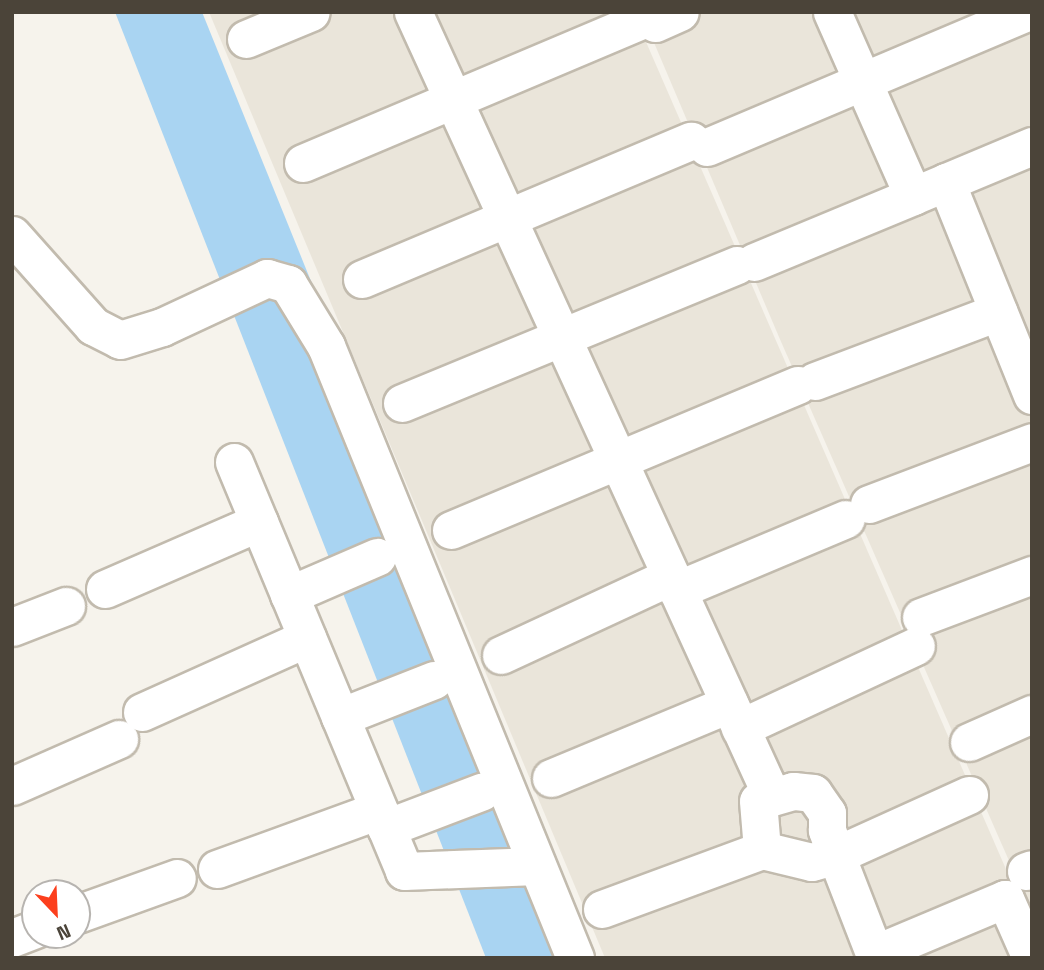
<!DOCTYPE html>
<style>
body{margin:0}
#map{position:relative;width:1044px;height:970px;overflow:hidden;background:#f6f3ec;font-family:"Space Grotesk",sans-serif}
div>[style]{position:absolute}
.residential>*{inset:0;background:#eae5da}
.water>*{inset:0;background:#a9d4f2}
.roads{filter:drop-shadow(2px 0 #c2bbae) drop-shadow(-2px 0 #c2bbae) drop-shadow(0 2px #c2bbae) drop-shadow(0 -2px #c2bbae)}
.minor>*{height:37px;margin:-18.5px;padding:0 18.5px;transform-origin:18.5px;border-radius:18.5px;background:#fff}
span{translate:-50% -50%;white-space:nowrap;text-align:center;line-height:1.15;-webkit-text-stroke:6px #fff;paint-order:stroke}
.frame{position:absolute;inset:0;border:14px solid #4b4439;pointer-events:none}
.north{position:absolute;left:21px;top:879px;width:70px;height:70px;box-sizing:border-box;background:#fff;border:2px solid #b7b4b0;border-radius:50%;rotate:157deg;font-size:19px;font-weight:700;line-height:28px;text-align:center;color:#4b4439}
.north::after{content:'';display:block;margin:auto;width:24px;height:32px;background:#fc3f1d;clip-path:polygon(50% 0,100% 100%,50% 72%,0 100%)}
</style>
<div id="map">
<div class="residential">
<i style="clip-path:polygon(209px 12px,633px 12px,1032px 929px,1032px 958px,605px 958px)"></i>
<i style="clip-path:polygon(641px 12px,1032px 12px,1032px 913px,779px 337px)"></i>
</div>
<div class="water">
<i style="clip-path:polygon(115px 12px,202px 12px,585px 958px,486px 958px)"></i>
</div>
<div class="roads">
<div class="minor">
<i style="left:413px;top:12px;width:863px;rotate:65.42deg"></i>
<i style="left:832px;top:12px;width:201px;rotate:66.2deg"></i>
<i style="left:913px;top:196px;width:36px;rotate:-23deg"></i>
<i style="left:946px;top:182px;width:230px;rotate:68deg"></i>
<i style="left:655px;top:23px;width:27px;rotate:-24deg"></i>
<i style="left:246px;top:39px;width:70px;rotate:-22.6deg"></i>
<i style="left:707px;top:147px;width:346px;rotate:-22.9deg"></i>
<i style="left:303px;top:163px;width:363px;rotate:-22.9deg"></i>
<i style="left:946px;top:182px;width:93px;rotate:-22.7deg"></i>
<i style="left:12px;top:235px;width:122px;rotate:48.3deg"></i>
<i style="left:93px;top:326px;width:30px;rotate:27deg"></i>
<i style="left:120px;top:340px;width:44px;rotate:-17.2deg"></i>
<i style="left:162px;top:327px;width:116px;rotate:-25deg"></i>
<i style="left:267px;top:278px;width:22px;rotate:16deg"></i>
<i style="left:288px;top:284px;width:73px;rotate:58.5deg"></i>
<i style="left:326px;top:346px;width:661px;rotate:67.86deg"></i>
<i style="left:754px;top:262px;width:172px;rotate:-22.5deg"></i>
<i style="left:362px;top:279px;width:357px;rotate:-22.8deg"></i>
<i style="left:815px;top:381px;width:196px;rotate:-20.7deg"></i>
<i style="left:402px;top:403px;width:362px;rotate:-22.4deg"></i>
<i style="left:234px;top:462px;width:443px;rotate:67.4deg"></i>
<i style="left:404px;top:871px;width:133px;rotate:-2.2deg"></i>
<i style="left:869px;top:504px;width:174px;rotate:-20.8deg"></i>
<i style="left:451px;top:530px;width:376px;rotate:-22.7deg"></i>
<i style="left:105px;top:589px;width:168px;rotate:-23.5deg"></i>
<i style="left:677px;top:590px;width:183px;rotate:-22.8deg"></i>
<i style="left:289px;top:595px;width:96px;rotate:-23.4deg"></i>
<i style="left:921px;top:617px;width:119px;rotate:-20.7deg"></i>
<i style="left:12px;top:627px;width:58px;rotate:-21.3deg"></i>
<i style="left:501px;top:655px;width:187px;rotate:-24.9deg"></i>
<i style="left:142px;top:712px;width:181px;rotate:-24.2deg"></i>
<i style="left:340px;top:717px;width:101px;rotate:-21.5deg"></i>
<i style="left:740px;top:728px;width:194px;rotate:-25deg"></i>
<i style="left:969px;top:742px;width:69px;rotate:-24deg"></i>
<i style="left:551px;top:778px;width:193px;rotate:-22.6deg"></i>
<i style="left:12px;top:786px;width:117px;rotate:-23.7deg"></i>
<i style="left:386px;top:828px;width:102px;rotate:-20.8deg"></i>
<i style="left:217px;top:869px;width:172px;rotate:-20deg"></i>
<i style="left:1026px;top:871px;width:6px;rotate:-18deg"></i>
<i style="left:602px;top:909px;width:171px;rotate:-20.2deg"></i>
<i style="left:77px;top:914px;width:106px;rotate:-19.8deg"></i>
<i style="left:12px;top:938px;width:25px;rotate:-21deg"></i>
<i style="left:874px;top:954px;width:142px;rotate:-22.8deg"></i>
<i style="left:1005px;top:899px;width:64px;rotate:66.2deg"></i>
<i style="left:876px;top:958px;width:110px;rotate:-111.2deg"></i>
<i style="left:836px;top:855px;width:27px;rotate:-110deg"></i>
<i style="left:827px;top:830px;width:17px;rotate:-90deg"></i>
<i style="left:827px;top:813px;width:24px;rotate:-125deg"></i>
<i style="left:813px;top:793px;width:20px;rotate:-174deg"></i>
<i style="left:793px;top:791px;width:36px;rotate:164deg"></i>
<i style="left:758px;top:801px;width:49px;rotate:85.3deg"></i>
<i style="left:762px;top:850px;width:51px;rotate:13.5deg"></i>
<i style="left:812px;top:862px;width:25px;rotate:-16deg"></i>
<i style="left:836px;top:855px;width:146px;rotate:-24.3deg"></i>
</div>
</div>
<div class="frame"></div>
<div class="north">N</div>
</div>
